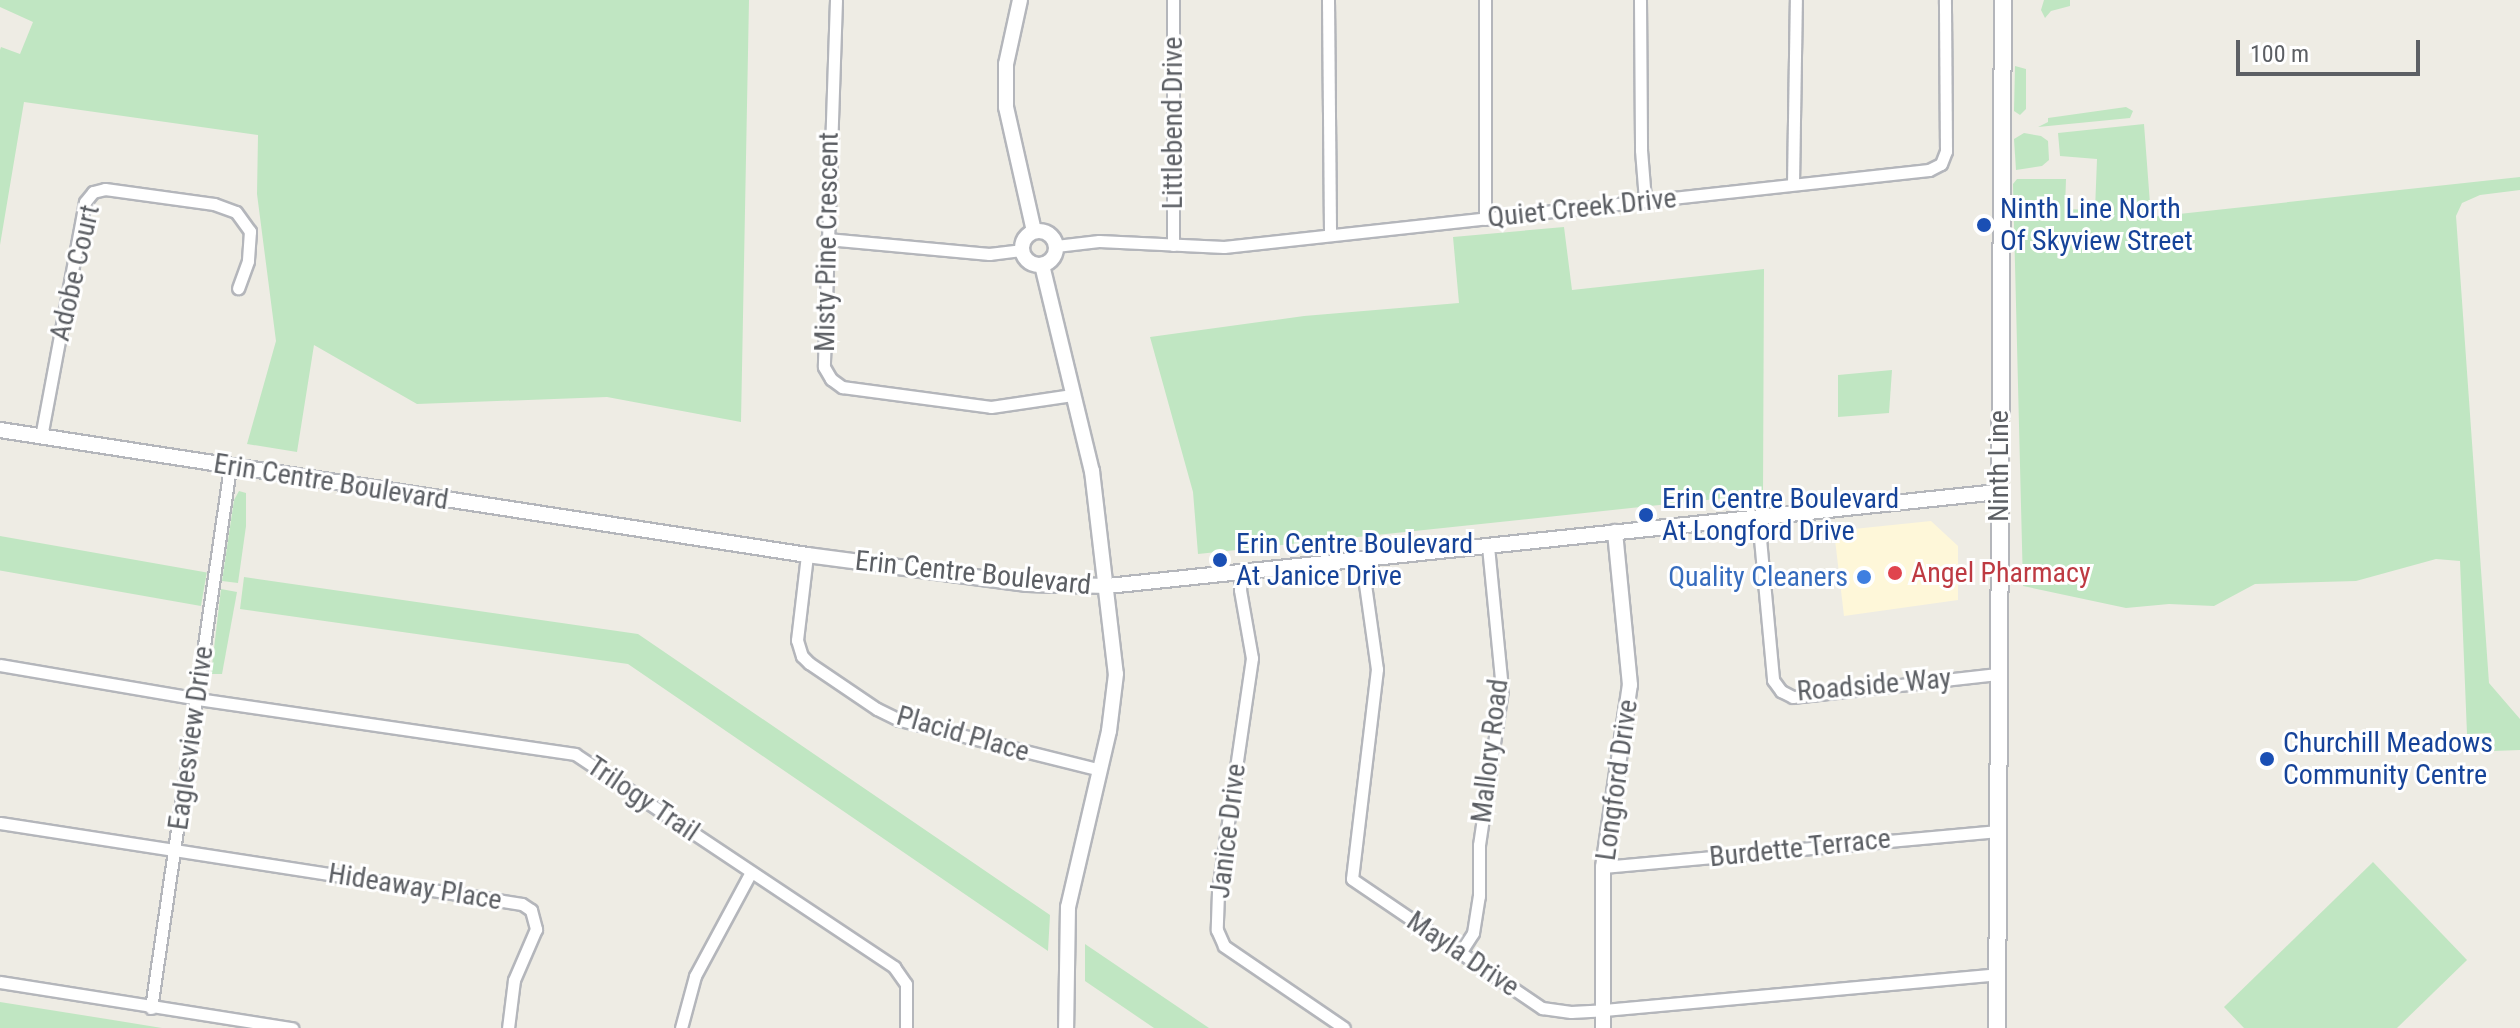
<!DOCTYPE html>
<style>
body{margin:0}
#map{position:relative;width:2520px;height:1028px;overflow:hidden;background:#eeece4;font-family:"Roboto Condensed",sans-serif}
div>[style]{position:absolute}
.commercial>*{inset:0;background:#fef7d9}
.green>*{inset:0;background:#c0e6c2;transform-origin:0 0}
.roads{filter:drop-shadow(2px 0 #b4b6bb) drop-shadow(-2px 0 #b4b6bb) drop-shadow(0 2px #b4b6bb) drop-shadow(0 -2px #b4b6bb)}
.minor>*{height:11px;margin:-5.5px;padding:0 5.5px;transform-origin:5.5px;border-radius:5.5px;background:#fff}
.tertiary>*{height:14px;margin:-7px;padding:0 7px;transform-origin:7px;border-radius:7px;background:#fff}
.tertiary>.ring{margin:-7px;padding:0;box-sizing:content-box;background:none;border:14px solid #fff;border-radius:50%}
.secondary>*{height:16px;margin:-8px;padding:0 8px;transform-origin:8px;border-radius:8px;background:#fff}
.dots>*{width:22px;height:22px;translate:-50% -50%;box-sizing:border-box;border:4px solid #fff;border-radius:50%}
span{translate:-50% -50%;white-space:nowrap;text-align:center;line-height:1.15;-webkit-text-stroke:6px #fff;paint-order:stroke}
.street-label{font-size:28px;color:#5c5f64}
.transit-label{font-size:28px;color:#164399}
.left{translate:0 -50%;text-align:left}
.health-label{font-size:28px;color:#be3a42}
.shop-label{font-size:28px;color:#366cbe}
.right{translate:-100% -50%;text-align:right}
.scale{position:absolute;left:2236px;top:40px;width:184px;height:36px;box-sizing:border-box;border:4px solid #5c5f64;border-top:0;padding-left:10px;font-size:24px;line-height:28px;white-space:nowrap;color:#5c5f64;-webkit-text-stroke:6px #fff;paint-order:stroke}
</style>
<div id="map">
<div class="commercial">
<i style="clip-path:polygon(1931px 521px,1958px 546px,1958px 600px,1844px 616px,1834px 531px)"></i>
</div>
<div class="green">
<i style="clip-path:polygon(0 0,749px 0,741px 422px,607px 397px,417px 404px,314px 345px,297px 452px,247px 444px,276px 341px,257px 194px,258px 135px,24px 102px,0 245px,0 50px,1px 47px,20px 54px,33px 22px,0 7px)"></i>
<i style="clip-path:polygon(2044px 0,2070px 0,2070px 6px,2051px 11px,2045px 18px,2041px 10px)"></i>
<i style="clip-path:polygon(2015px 66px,2026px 69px,2026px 109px,2020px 115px,2014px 111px)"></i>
<i style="clip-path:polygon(2126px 107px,2133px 111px,2130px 118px,2038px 127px,2048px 122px,2048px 118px)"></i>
<i style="clip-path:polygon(2144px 124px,2151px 217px,2520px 177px,2520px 190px,2480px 195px,2462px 203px,2456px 216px,2489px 683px,2520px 719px,2520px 750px,2493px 751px,2491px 733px,2467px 734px,2460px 561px,2436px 559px,2356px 581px,2255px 584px,2214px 606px,2169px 604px,2126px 608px,2023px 586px,2013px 184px,2017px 179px,2066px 179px,2065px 209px,2095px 210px,2097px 159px,2060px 156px,2058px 133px)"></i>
<i style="clip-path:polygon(2024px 133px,2041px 136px,2048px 141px,2049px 160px,2042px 166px,2016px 170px,2014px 139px)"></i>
<i style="clip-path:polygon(1564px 227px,1572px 290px,1764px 269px,1763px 494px,1198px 554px,1193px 492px,1150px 337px,1304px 316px,1459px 303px,1453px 237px)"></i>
<i style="clip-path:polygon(1892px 370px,1889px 413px,1838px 417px,1838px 375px)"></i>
<i style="clip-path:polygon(239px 491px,246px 493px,246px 526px,238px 583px,222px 581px,234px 500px)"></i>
<i style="left:0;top:536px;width:210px;height:34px;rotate:10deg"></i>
<i style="clip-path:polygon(244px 577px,638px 634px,1050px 915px,1048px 951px,628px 664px,240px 609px)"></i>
<i style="clip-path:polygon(221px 589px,237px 592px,222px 674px,211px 674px)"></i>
<i style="clip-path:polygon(2373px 862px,2467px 960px,2397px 1028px,2244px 1028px,2224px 1007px)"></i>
<i style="clip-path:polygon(1085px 944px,1209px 1028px,1154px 1028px,1085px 981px)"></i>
<i style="clip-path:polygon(0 1002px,113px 1020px,162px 1028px,0 1028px)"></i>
</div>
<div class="roads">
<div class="minor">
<i style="left:836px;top:0;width:367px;rotate:91.9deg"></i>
<i style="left:824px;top:367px;width:14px;rotate:60deg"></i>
<i style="left:831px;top:379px;width:14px;rotate:36deg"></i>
<i style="left:842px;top:387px;width:150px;rotate:7.6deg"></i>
<i style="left:991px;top:407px;width:82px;rotate:-8.4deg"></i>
<i style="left:1173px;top:0;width:245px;rotate:90deg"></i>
<i style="left:1328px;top:0;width:235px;rotate:89.5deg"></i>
<i style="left:1485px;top:0;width:219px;rotate:90deg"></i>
<i style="left:1640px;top:0;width:150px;rotate:89.6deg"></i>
<i style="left:1641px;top:150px;width:50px;rotate:85.4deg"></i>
<i style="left:1793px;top:184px;width:184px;rotate:-89.1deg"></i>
<i style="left:827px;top:239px;width:163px;rotate:5.3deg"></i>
<i style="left:989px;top:254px;width:32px;rotate:-7deg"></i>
<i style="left:1056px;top:246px;width:43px;rotate:-6.6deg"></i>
<i style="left:1099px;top:241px;width:125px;rotate:2.7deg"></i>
<i style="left:1224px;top:247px;width:709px;rotate:-6.23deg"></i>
<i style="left:1929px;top:170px;width:13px;rotate:-27deg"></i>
<i style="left:1941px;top:164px;width:14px;rotate:-69deg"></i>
<i style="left:1946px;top:151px;width:151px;rotate:-90.4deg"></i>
<i style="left:41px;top:437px;width:239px;rotate:-79.4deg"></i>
<i style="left:85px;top:202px;width:13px;rotate:-51deg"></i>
<i style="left:93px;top:192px;width:12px;rotate:-14deg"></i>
<i style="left:105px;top:189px;width:110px;rotate:7.8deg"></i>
<i style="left:214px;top:204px;width:23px;rotate:20deg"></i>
<i style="left:236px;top:212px;width:24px;rotate:54deg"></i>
<i style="left:250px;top:231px;width:30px;rotate:94deg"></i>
<i style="left:248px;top:261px;width:29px;rotate:110deg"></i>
<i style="left:1758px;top:517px;width:164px;rotate:84.7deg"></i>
<i style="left:1773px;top:680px;width:14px;rotate:54deg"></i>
<i style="left:1781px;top:691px;width:13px;rotate:27deg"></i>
<i style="left:1793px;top:697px;width:207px;rotate:-6.4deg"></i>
<i style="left:807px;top:555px;width:86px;rotate:96.7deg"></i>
<i style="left:797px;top:640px;width:17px;rotate:73deg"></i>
<i style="left:802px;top:656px;width:10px;rotate:45deg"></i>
<i style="left:809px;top:663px;width:82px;rotate:34.1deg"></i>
<i style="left:877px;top:709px;width:25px;rotate:26deg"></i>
<i style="left:900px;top:720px;width:206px;rotate:14deg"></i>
<i style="left:1365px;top:559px;width:18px;rotate:93deg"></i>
<i style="left:1364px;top:577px;width:93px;rotate:82deg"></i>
<i style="left:1377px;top:669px;width:211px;rotate:96.8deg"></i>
<i style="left:1352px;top:879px;width:230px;rotate:34.2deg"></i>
<i style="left:1542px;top:1008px;width:29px;rotate:8deg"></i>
<i style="left:1571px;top:1012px;width:33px;rotate:-3deg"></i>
<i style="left:1604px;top:1010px;width:395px;rotate:-5.2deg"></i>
<i style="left:1241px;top:572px;width:18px;rotate:93deg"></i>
<i style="left:1240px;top:590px;width:69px;rotate:80deg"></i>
<i style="left:1252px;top:658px;width:236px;rotate:98.3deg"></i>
<i style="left:1218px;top:892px;width:38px;rotate:92deg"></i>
<i style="left:1217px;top:930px;width:17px;rotate:66deg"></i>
<i style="left:1224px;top:946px;width:145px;rotate:34.3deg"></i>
<i style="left:0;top:665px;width:201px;rotate:9.7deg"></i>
<i style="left:198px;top:699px;width:381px;rotate:8.3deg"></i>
<i style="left:575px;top:754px;width:384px;rotate:33.7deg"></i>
<i style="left:894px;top:967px;width:21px;rotate:55deg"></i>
<i style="left:906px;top:984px;width:44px;rotate:90deg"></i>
<i style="left:0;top:823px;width:528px;rotate:8.82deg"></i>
<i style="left:522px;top:904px;width:11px;rotate:34deg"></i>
<i style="left:531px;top:910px;width:20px;rotate:75deg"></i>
<i style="left:536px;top:929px;width:56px;rotate:113.3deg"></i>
<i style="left:514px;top:980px;width:48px;rotate:97.1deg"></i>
<i style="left:1603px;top:867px;width:397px;rotate:-5.2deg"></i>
<i style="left:1460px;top:953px;width:24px;rotate:-57deg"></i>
<i style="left:1473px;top:933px;width:37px;rotate:-81deg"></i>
<i style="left:1479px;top:896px;width:51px;rotate:-90deg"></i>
<i style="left:1479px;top:845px;width:158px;rotate:-81.6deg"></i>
<i style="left:1502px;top:689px;width:144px;rotate:-95.6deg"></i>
<i style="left:0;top:982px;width:296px;rotate:9deg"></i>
<i style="left:151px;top:1008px;width:547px;rotate:-81.69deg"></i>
<i style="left:681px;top:1028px;width:54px;rotate:-74.9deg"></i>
<i style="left:695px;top:976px;width:118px;rotate:-61.7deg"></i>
</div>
<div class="tertiary">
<i style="left:1020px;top:0;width:66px;rotate:102.3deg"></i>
<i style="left:1006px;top:64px;width:43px;rotate:90deg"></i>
<i style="left:1006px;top:107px;width:127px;rotate:77.3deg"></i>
<i class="ring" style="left:1022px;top:231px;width:20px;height:20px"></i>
<i style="left:1042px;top:265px;width:212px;rotate:76.4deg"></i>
<i style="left:1092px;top:471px;width:204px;rotate:83.3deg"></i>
<i style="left:1116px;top:674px;width:57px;rotate:97deg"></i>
<i style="left:1109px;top:731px;width:181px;rotate:103.1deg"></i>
<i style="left:1068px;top:907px;width:121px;rotate:90.9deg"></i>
<i style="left:0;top:430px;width:817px;rotate:8.8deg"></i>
<i style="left:807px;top:555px;width:222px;rotate:7.5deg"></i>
<i style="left:1027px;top:584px;width:81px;rotate:1.4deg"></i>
<i style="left:1108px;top:586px;width:895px;rotate:-6.03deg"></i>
<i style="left:1603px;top:1028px;width:161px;rotate:-90deg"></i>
<i style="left:1603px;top:867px;width:184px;rotate:-81.6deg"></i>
<i style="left:1630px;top:685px;width:154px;rotate:-95.6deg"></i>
</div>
<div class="secondary">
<i style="left:1997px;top:1028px;width:1028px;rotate:-89.67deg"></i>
</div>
</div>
<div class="dots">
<i style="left:1984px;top:225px;background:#1a4fb4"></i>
<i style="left:1646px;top:515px;background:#1a4fb4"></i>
<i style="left:1220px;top:560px;background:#1a4fb4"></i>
<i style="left:1895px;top:573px;background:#e0444e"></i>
<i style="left:1864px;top:577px;background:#3f7fe0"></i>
<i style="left:2267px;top:759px;background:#1a4fb4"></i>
</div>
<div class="street-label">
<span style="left:1173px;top:123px;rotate:-90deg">Littlebend Drive</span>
<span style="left:1582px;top:208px;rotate:-6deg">Quiet Creek Drive</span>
<span style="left:827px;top:242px;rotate:-89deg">Misty Pine Crescent</span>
<span style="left:75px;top:273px;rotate:-77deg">Adobe Court</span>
<span style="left:1999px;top:466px;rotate:-90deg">Ninth Line</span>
<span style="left:331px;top:482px;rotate:9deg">Erin Centre Boulevard</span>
<span style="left:973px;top:573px;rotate:6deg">Erin Centre Boulevard</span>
<span style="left:1874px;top:685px;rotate:-5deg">Roadside Way</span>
<span style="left:963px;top:734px;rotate:16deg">Placid Place</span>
<span style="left:191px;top:738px;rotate:-82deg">Eaglesview Drive</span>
<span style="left:1490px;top:751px;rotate:-83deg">Mallory Road</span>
<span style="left:1617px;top:780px;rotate:-82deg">Longford Drive</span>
<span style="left:643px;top:799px;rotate:34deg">Trilogy Trail</span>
<span style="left:1228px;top:831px;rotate:-83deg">Janice Drive</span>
<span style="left:1800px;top:848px;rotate:-6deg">Burdette Terrace</span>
<span style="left:415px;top:887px;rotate:9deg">Hideaway Place</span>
<span style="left:1463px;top:954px;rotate:34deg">Mayla Drive</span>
</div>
<div class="transit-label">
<span class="left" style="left:2000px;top:225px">Ninth Line North<br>Of Skyview Street</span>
<span class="left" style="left:1662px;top:515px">Erin Centre Boulevard<br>At Longford Drive</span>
<span class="left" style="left:1236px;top:560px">Erin Centre Boulevard<br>At Janice Drive</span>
<span class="left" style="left:2283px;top:759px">Churchill Meadows<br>Community Centre</span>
</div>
<div class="health-label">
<span class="left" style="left:1911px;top:573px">Angel Pharmacy</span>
</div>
<div class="shop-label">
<span class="right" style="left:1848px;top:577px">Quality Cleaners</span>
</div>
<div class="scale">100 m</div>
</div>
